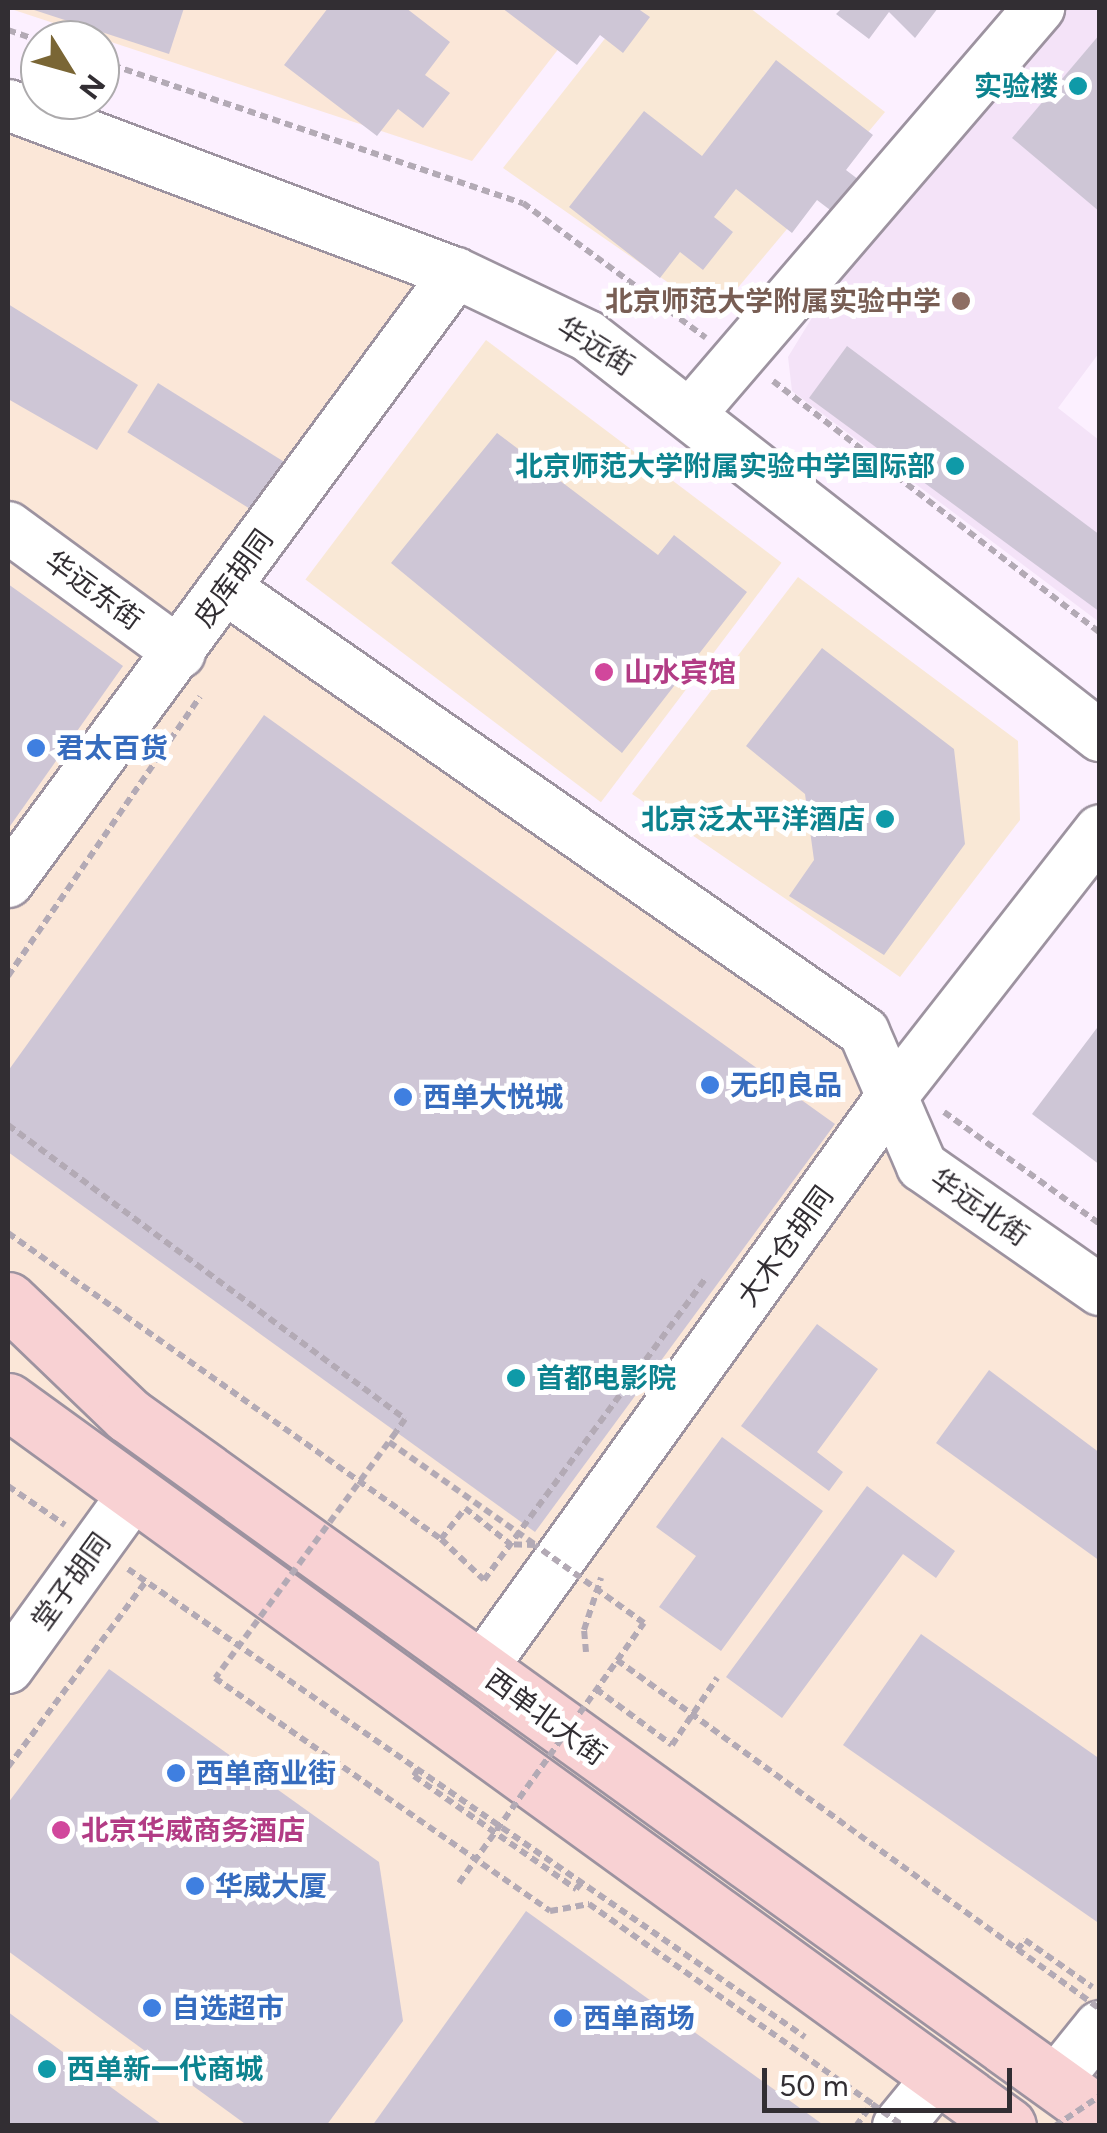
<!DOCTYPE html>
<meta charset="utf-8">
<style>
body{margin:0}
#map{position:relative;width:1107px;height:2133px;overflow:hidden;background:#fcf0ff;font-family:Figtree,"Noto Sans SC",sans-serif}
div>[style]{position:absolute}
.commercial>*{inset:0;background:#fbe7d8}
.industrial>*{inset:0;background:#f9e8d6;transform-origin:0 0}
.built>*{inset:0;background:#f4e3f8}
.building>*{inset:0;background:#cec6d6;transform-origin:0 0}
.path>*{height:6px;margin-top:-3px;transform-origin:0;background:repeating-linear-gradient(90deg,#b3aab5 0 8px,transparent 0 13px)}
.roads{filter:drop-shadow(2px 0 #9d93a0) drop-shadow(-2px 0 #9d93a0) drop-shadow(0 2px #9d93a0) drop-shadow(0 -2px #9d93a0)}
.minor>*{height:50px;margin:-25px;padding:0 25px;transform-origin:25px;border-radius:25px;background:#fff}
.major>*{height:55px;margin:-27.5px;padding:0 27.5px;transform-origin:27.5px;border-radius:27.5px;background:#f8d1d3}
.path-bridge>*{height:6px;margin-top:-3px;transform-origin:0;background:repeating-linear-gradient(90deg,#b3aab5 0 8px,transparent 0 13px)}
.dots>*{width:28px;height:28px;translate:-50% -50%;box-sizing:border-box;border:5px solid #fff;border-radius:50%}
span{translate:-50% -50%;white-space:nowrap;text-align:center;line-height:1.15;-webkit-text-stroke:10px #fff;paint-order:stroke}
.culture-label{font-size:28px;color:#0d838f;font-weight:700}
.right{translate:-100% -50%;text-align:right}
.left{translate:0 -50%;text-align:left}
.education-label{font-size:28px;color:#785e54;font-weight:700}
.street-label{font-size:28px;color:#322e33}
.hotel-label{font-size:28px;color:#b23c85;font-weight:700}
.shop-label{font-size:28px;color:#366cbe;font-weight:700}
.frame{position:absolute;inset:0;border:10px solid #322e33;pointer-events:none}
.north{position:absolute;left:20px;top:20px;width:100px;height:100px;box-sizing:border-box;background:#fff;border:2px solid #adabad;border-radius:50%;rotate:127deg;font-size:28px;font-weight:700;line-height:40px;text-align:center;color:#322e33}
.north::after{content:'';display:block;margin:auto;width:35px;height:45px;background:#7a6635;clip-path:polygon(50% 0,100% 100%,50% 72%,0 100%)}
.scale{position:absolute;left:762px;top:2068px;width:250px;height:45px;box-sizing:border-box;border:5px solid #322e33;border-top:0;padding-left:12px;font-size:30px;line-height:35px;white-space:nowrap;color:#322e33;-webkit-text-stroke:8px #fff;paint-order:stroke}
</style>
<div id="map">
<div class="commercial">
<i style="clip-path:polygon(8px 8px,590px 8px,472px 161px)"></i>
<i style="clip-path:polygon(8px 105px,433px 264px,207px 577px,872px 1053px,922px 1166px,1100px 1290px,1099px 2125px,8px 2125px)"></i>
</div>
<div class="industrial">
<i style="clip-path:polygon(629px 8px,750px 8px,885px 112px,715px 315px,503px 168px)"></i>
<i style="left:486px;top:340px;width:370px;height:300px;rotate:37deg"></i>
<i style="clip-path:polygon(798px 577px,1018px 741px,1020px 820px,900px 977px,632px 794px)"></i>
</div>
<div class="built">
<i style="clip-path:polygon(1064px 8px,1099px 8px,1099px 353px,1058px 408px,1099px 440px,1099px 622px,792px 391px,788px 357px,854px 249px)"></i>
</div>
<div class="building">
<i style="clip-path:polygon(28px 8px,184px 8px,169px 54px)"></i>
<i style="clip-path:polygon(328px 8px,406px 8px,450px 42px,425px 75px,450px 93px,423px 128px,398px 109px,377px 136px,284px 65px)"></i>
<i style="clip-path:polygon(502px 8px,637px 8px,650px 17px,623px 53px,600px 35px,577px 65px)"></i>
<i style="clip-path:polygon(842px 8px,938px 8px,915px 38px,889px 12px,869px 39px,836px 14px)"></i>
<i style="clip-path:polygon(1100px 34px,1100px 212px,1012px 138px)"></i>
<i style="clip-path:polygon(776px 60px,873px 135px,846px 170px,863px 183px,838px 216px,817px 200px,792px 233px,736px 189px,714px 217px,733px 232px,703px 270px,680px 252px,660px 278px,569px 207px,644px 111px,702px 156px)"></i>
<i style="clip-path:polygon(8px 304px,138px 385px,97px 450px,8px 399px)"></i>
<i style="clip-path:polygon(847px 346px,1100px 535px,1100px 612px,809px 398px)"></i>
<i style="left:158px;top:383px;width:150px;height:58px;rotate:32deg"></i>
<i style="clip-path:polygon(497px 433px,658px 555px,674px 535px,747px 592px,622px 753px,391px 563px)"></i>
<i style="clip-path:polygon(8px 584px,123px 666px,8px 829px)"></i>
<i style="clip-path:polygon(822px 648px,954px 749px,965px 844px,884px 955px,789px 896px,814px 860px,805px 794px,746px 746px)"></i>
<i style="clip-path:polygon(264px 715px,835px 1124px,535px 1532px,8px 1152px,8px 1071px)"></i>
<i style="clip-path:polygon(1100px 1024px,1100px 1165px,1032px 1114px)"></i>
<i style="clip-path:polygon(817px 1324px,878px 1369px,817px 1452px,843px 1472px,829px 1491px,741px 1426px)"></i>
<i style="clip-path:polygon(989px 1370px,1100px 1453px,1100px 1561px,936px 1443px)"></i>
<i style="clip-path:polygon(722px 1437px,823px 1511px,721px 1651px,659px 1607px,696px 1556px,656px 1527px)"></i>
<i style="clip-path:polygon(867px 1486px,955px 1551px,936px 1578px,903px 1554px,782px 1718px,726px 1677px)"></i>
<i style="clip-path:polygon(921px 1634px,1100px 1759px,1100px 1924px,843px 1745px)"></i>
<i style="clip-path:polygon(109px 1669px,379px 1862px,403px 2021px,326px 2126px,248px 2126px,8px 1951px,8px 1803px)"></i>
<i style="clip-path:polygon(526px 1911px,825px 2126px,372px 2126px)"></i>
<i style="clip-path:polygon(8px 2012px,164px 2126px,8px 2126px)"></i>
</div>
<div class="path">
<i style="left:8px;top:30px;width:34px;rotate:19deg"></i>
<i style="left:100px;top:61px;width:446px;rotate:18.6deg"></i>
<i style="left:523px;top:203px;width:227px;rotate:36.4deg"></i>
<i style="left:773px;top:381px;width:413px;rotate:37.6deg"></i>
<i style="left:8px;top:976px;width:339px;rotate:-55.5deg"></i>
<i style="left:944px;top:1112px;width:192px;rotate:35.7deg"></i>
<i style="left:8px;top:1125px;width:494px;rotate:36.5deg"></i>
<i style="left:405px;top:1419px;width:16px;rotate:125deg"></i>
<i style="left:8px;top:1233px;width:530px;rotate:35.25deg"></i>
<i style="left:441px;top:1539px;width:59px;rotate:43.6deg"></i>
<i style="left:484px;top:1580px;width:373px;rotate:-53.7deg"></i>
<i style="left:8px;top:1486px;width:69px;rotate:34.4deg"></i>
<i style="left:441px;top:1539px;width:39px;rotate:-52deg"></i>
<i style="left:465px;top:1508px;width:58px;rotate:38.7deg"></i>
<i style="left:128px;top:1569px;width:823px;rotate:34.66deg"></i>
<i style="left:586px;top:1652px;width:22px;rotate:-95deg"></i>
<i style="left:584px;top:1630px;width:55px;rotate:-71.9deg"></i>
<i style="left:596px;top:1689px;width:94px;rotate:36.4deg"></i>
<i style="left:672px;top:1745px;width:81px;rotate:-56.1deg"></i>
<i style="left:8px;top:1767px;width:232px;rotate:-53.4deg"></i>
<i style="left:418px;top:1769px;width:8px;rotate:120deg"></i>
<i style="left:414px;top:1776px;width:198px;rotate:34.9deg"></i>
<i style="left:576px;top:1889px;width:8px;rotate:-50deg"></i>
<i style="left:1017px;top:1950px;width:13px;rotate:-51deg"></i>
<i style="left:1025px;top:1940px;width:82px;rotate:35deg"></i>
</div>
<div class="roads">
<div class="minor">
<i style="left:8px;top:105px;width:478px;rotate:20.6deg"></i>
<i style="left:456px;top:273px;width:146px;rotate:25.5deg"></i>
<i style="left:588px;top:336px;width:650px;rotate:38deg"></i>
<i style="left:692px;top:412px;width:533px;rotate:-49.34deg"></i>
<i style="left:8px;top:527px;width:213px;rotate:36.2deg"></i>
<i style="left:225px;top:588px;width:778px;rotate:34.79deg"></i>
<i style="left:864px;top:1032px;width:146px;rotate:66.6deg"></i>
<i style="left:922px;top:1166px;width:217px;rotate:34.9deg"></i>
<i style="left:8px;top:882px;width:756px;rotate:-53.66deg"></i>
<i style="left:8px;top:1668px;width:216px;rotate:-54.2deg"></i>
<i style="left:481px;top:1669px;width:702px;rotate:-54.34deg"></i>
<i style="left:890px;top:1099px;width:341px;rotate:-52deg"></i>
<i style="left:1054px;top:2083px;width:73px;rotate:-51.1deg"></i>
<i style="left:898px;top:2126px;width:65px;rotate:-50.6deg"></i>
</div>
<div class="major">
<i style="left:8px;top:1300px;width:166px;rotate:43.8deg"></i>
<i style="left:128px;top:1415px;width:1198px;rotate:35.76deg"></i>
<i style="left:8px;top:1401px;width:1235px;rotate:35.94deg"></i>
</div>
</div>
<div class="path-bridge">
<i style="left:396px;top:1432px;width:305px;rotate:126.3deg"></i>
<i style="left:215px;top:1678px;width:408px;rotate:34.8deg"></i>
<i style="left:550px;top:1911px;width:40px;rotate:-10deg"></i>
<i style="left:589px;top:1904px;width:347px;rotate:35.2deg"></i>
<i style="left:389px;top:1442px;width:177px;rotate:35.1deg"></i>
<i style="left:617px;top:1660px;width:596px;rotate:35.85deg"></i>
<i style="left:459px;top:1883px;width:319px;rotate:-54.6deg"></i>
<i style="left:644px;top:1623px;width:134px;rotate:-144.4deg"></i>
<i style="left:535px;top:1545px;width:25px;rotate:-178deg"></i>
<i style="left:856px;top:2126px;width:27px;rotate:-54deg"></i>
<i style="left:872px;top:2104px;width:38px;rotate:35deg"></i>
<i style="left:1055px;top:2126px;width:54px;rotate:-33.7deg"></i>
</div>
<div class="dots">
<i style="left:1078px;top:86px;background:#0f9aa8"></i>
<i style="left:961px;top:301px;background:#8d6e63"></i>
<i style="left:955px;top:466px;background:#0f9aa8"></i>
<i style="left:604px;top:672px;background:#d1479c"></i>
<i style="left:36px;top:748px;background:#3f7fe0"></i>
<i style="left:885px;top:819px;background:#0f9aa8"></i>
<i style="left:710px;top:1085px;background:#3f7fe0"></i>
<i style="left:403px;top:1097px;background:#3f7fe0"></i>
<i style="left:516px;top:1378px;background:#0f9aa8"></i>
<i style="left:176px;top:1773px;background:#3f7fe0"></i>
<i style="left:61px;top:1830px;background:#d1479c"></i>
<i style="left:195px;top:1886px;background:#3f7fe0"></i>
<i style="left:152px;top:2008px;background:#3f7fe0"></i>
<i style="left:563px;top:2018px;background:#3f7fe0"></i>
<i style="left:47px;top:2069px;background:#0f9aa8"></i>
</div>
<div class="culture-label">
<span class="right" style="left:1058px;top:86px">实验楼</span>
<span class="right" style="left:935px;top:466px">北京师范大学附属实验中学国际部</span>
<span class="right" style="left:865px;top:819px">北京泛太平洋酒店</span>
<span class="left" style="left:536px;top:1378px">首都电影院</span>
<span class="left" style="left:67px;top:2069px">西单新一代商城</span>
</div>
<div class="education-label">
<span class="right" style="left:941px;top:301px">北京师范大学附属实验中学</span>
</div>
<div class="street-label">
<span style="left:596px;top:346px;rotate:32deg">华远街</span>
<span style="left:233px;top:578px;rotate:-54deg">皮库胡同</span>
<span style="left:94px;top:590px;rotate:36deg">华远东街</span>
<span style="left:980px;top:1207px;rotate:35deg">华远北街</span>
<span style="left:785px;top:1246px;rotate:-54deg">大木仓胡同</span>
<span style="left:71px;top:1581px;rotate:-54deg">堂子胡同</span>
<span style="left:546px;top:1717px;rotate:36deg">西单北大街</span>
</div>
<div class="hotel-label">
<span class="left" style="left:624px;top:672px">山水宾馆</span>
<span class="left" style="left:81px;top:1830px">北京华威商务酒店</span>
</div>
<div class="shop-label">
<span class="left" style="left:56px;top:748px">君太百货</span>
<span class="left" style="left:730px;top:1085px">无印良品</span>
<span class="left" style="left:423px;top:1097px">西单大悦城</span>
<span class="left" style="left:196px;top:1773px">西单商业街</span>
<span class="left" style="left:215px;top:1886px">华威大厦</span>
<span class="left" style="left:172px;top:2008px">自选超市</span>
<span class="left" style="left:583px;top:2018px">西单商场</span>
</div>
<div class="frame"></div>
<div class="north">N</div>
<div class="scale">50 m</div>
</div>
